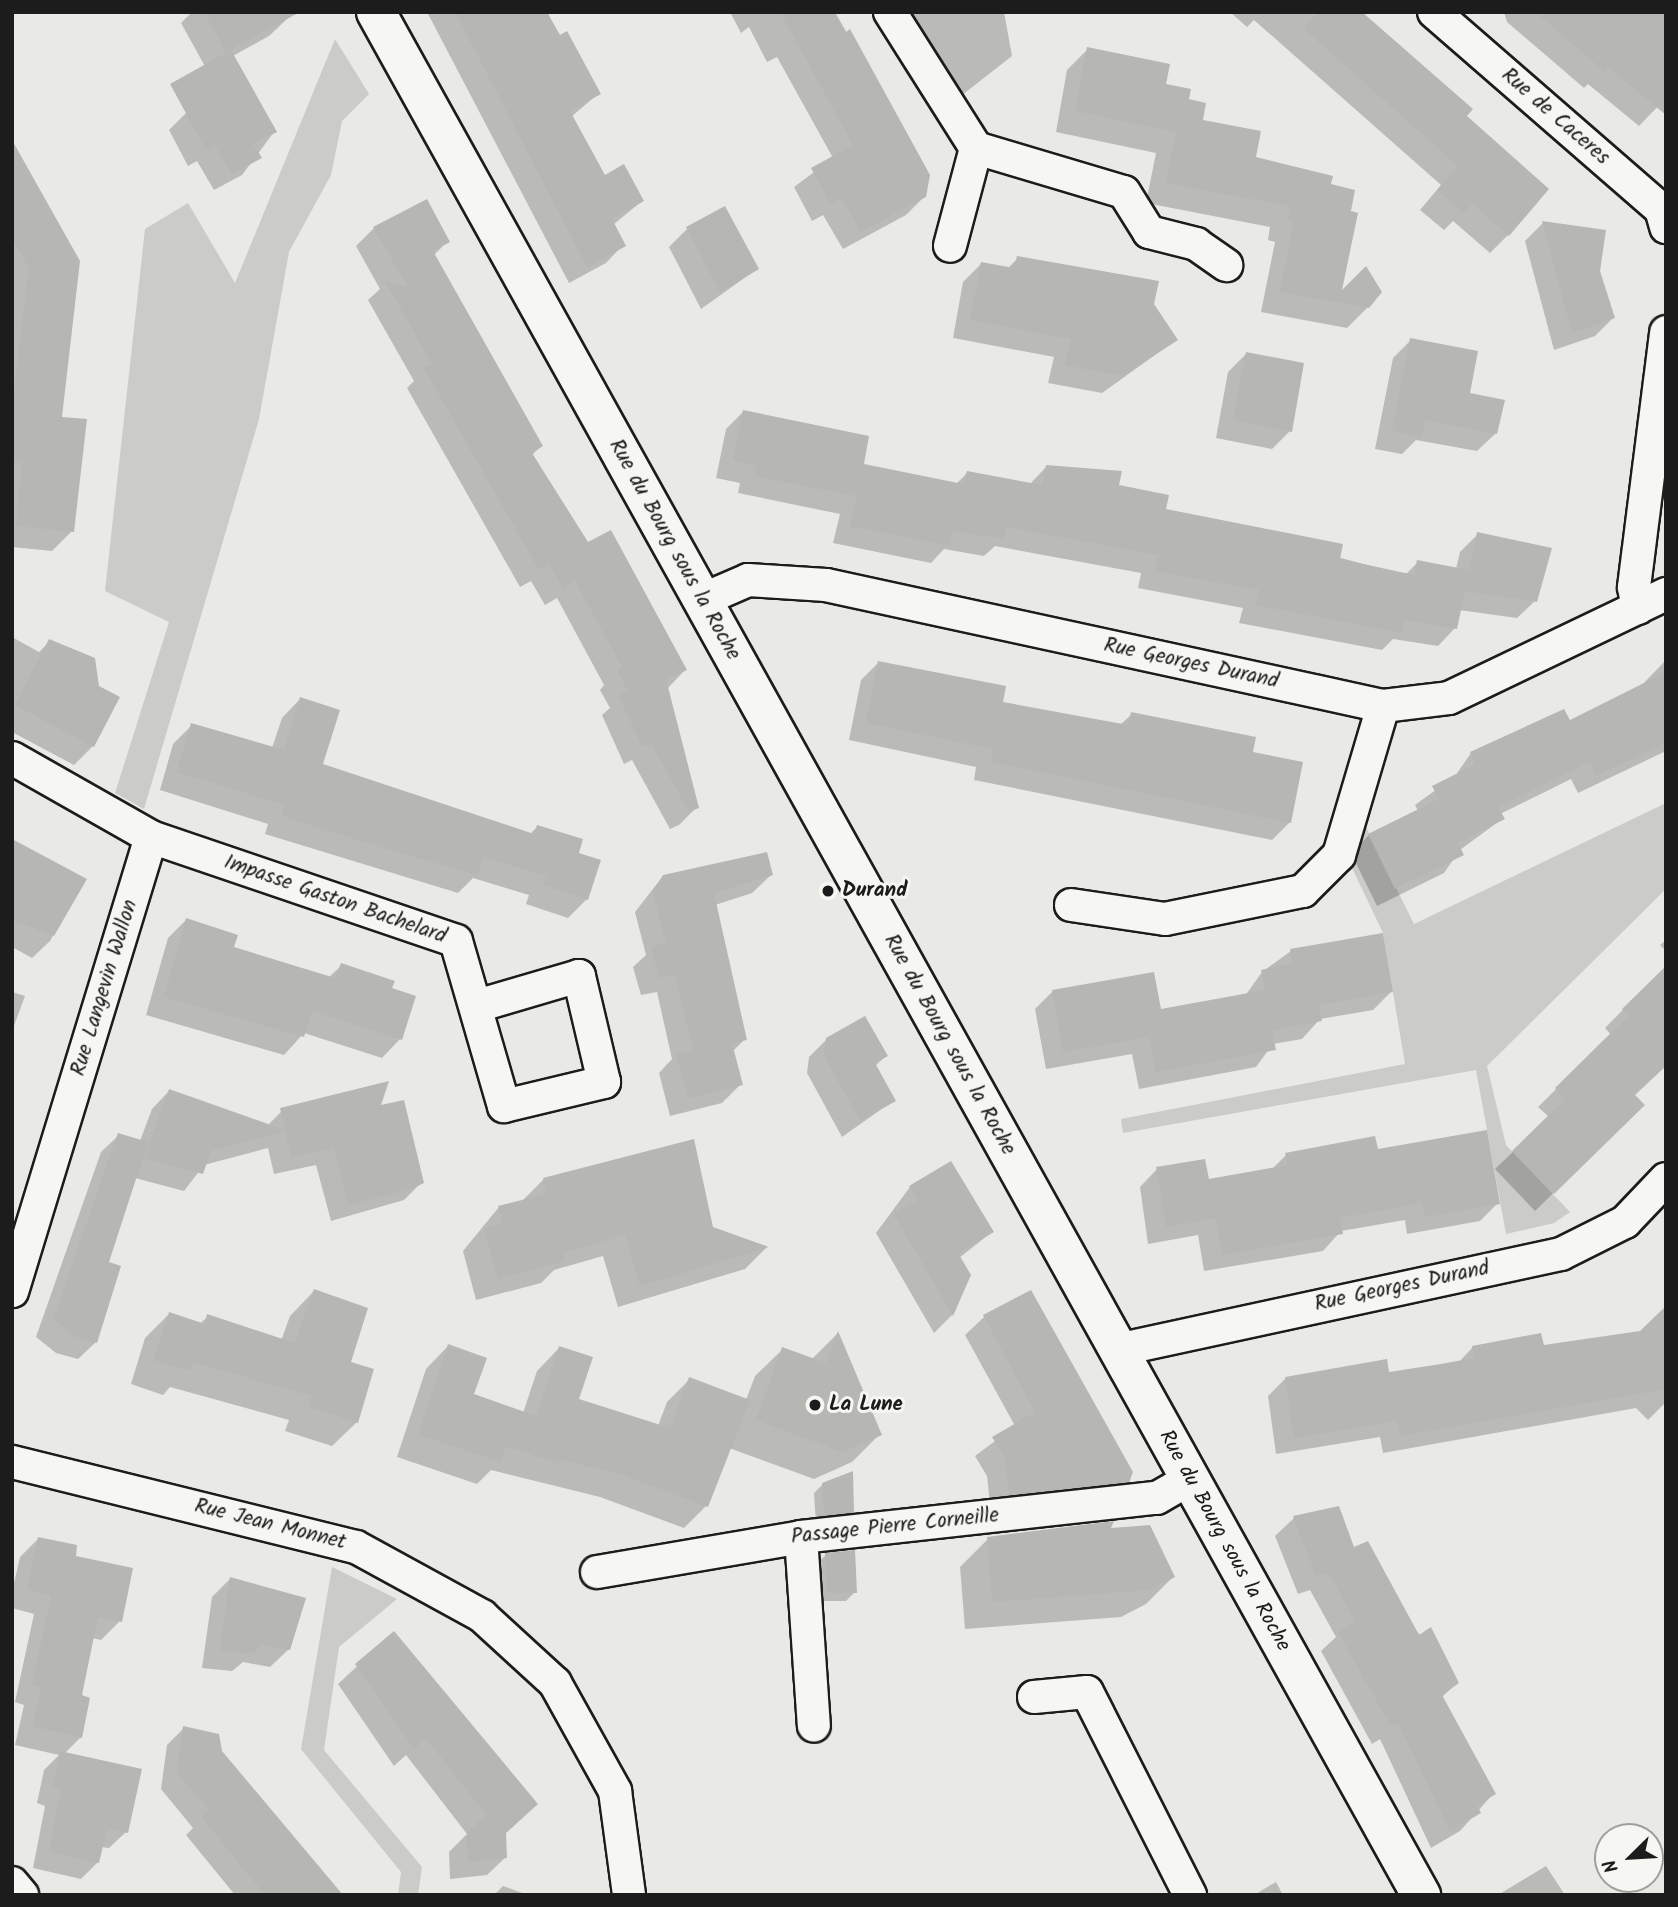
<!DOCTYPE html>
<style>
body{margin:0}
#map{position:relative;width:1678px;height:1907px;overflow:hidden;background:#e9e9e5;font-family:Kalam,sans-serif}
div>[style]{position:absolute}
.green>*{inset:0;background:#cbcbc7}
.shadow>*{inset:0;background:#0003}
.building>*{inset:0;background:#b6b6b3}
.roads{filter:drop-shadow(2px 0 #1c1c1c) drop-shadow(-2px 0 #1c1c1c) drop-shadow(0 2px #1c1c1c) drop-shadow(0 -2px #1c1c1c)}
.street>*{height:32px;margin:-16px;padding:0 16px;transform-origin:16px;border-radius:16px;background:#f6f6f2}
.secondary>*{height:38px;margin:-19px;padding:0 19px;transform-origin:19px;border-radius:19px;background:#f6f6f2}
.dots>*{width:19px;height:19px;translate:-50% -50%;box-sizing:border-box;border:4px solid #f6f6f2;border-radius:50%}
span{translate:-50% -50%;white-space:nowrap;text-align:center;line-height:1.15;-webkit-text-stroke:6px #f6f6f2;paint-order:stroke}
.street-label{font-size:21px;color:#1c1c1c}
.poi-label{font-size:21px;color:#1c1c1c;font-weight:700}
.left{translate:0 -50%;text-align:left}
.frame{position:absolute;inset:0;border:14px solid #1c1c1c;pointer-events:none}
.north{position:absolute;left:1594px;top:1823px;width:70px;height:70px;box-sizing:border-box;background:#f6f6f2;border:2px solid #9f9f9c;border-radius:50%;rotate:246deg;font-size:19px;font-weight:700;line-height:28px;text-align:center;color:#1c1c1c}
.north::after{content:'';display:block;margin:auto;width:24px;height:32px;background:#1c1c1c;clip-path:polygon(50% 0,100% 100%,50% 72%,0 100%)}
</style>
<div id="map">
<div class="green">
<div style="clip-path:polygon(335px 39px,369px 94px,342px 121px,331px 175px,289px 252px,259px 419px,144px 809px,115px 793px,169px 622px,105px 591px,145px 229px,188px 203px,235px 283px)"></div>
<div style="clip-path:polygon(1666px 803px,1666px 889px,1487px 1066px,1506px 1145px,1570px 1212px,1554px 1223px,1506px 1234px,1476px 1070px,1123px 1133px,1121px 1119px,1405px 1064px,1383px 933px,1352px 868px,1365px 825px,1414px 924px)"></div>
<div style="clip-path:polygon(332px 1567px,397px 1599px,339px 1647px,324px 1750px,422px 1867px,418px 1895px,398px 1895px,401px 1872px,301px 1749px)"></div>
</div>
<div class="shadow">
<div style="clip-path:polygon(192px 12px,285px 12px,288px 18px,269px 36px,207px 70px,181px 23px)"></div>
<div style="clip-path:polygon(427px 12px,526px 12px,598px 94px,571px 117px,604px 177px,642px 201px,613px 225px,623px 245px,606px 263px,569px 283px)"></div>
<div style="clip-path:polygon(730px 12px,835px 12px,928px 175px,925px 196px,906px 215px,843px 249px,823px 215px,812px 221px,794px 187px,833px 158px,777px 57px,767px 62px,749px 27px,741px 33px)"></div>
<div style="clip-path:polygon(903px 12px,1004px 12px,1012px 56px,957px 99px)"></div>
<div style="clip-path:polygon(1230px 12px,1355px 12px,1465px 116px,1508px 235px,1490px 253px,1453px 221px,1444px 230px,1420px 210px,1441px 185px,1254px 20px,1247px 27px)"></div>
<div style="clip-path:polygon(1504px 12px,1662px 12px,1666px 98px,1639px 126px,1588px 84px,1584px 88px,1507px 22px)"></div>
<div style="clip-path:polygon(1088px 49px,1187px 101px,1201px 122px,1254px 159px,1329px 185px,1340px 294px,1368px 307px,1347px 328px,1261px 312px,1275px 242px,1268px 240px,1270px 227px,1146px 203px,1156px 153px,1056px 132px,1067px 70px)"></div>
<div style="clip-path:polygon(186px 113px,274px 132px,242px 175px,214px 190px,197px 161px,188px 166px,169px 130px)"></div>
<div style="clip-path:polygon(12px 149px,60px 418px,72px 531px,52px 551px,12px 547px)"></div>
<div style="clip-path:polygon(426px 201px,448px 241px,434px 255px,541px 446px,531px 456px,588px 544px,685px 670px,667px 689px,697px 807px,679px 825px,670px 829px,632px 760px,624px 764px,602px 715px,610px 708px,600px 690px,604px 685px,557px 598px,545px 605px,531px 581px,520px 587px,407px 388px,414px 381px,368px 300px,380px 289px,356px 246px,374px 228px)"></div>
<div style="clip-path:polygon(1543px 223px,1599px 271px,1613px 318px,1595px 336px,1554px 350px,1525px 241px)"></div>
<div style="clip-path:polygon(687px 229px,757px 269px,701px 309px,669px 247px)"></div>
<div style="clip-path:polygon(1018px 258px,1153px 304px,1176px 340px,1102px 393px,1048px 383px,1054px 357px,953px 338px,963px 282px,981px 264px,1007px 269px)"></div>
<div style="clip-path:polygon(1411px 340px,1468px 394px,1496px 433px,1477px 451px,1416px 440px,1402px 454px,1375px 449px,1393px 358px)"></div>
<div style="clip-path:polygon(1246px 354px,1290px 431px,1272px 449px,1216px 438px,1228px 372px)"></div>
<div style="clip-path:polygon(743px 412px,862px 466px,955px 485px,967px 473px,1029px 485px,1047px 466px,1117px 486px,1164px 511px,1405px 575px,1418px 562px,1456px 569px,1460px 552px,1478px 534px,1535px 601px,1517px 618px,1459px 610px,1455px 628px,1438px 646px,1393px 639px,1382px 650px,1239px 623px,1243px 608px,1138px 588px,1141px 573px,995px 546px,984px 556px,944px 549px,931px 563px,833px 543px,840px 514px,738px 493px,740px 483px,716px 478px,726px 429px)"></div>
<div style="clip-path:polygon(12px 637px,39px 652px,50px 641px,93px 746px,74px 765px,12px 732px)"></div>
<div style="clip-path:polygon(1666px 660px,1666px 751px,1578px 793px,1571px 779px,1500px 814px,1502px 819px,1460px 850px,1444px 873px,1377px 906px,1351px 853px,1369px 835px,1418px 811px,1415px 805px,1455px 776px,1471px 753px,1569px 723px,1640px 687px)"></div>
<div style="clip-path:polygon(879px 662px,1001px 703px,1120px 725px,1132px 714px,1251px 753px,1290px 822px,1272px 840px,974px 780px,976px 767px,849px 740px,861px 680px)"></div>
<div style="clip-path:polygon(300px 699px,321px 765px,530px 834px,537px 827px,577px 854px,587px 899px,568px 918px,526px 904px,529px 895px,473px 878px,458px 893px,265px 834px,268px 824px,160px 790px,173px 744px,192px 725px,272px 748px,282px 718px)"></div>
<div style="clip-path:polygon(12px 841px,84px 880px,50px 941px,32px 958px,12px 947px)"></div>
<div style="clip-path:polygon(771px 875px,752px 893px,715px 905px,745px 1039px,733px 1051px,741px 1084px,722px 1103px,670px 1116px,659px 1073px,672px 1059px,657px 992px,641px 995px,633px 967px,646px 955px,635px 912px,663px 876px)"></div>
<div style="clip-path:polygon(186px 920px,232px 948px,328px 978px,342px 965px,390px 989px,400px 1039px,382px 1058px,304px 1033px,284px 1055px,146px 1015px,168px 938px)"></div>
<div style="clip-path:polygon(1666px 940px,1666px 951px,1660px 945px)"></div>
<div style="clip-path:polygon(1291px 951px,1391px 992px,1373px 1010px,1320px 1019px,1302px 1039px,1273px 1044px,1256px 1067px,1139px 1089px,1132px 1054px,1046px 1069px,1035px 1009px,1053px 991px,1160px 1011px,1245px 996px,1262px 972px)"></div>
<div style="clip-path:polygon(1666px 966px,1666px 1049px,1633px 1095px,1643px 1105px,1535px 1211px,1495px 1169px,1549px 1117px,1538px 1107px,1611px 1035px,1605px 1028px)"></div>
<div style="clip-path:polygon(12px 992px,25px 996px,12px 1031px)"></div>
<div style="clip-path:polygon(827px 1039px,886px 1056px,875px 1066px,893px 1101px,842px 1137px,807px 1073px,809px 1057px)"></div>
<div style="clip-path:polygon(169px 1091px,267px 1126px,284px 1109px,378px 1108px,422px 1182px,404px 1200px,331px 1221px,316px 1165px,274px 1174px,268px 1148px,204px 1165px,184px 1191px,135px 1178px,106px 1263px,96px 1342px,78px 1359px,56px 1353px,36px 1337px,101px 1152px,119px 1135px,140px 1141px,152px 1109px)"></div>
<div style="clip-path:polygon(1286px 1155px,1498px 1203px,1480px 1221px,1407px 1234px,1405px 1220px,1341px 1231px,1323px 1251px,1204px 1271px,1198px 1235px,1148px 1244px,1140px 1187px,1157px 1169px,1208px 1181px,1271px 1170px)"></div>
<div style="clip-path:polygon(544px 1179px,712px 1228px,766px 1248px,745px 1269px,618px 1307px,603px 1256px,554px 1270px,541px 1283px,476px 1300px,463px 1251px,499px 1207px,521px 1202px)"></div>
<div style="clip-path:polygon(910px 1187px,992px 1232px,959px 1258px,969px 1275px,952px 1315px,934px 1333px,876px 1233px)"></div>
<div style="clip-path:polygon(314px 1291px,349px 1363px,357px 1422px,332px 1446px,285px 1431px,289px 1420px,170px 1387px,163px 1395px,131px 1384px,145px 1338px,169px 1314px,200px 1324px,208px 1316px,281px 1341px,290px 1316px)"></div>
<div style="clip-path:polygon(1031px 1292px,1128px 1482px,1109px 1500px,991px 1513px,987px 1476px,975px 1456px,1015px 1426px,965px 1335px,984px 1317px)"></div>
<div style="clip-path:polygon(1666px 1308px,1666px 1402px,1648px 1420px,1636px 1408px,1383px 1453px,1380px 1437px,1276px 1454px,1268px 1396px,1286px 1378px,1388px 1374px,1458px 1363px,1473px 1347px,1542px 1347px,1640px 1332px)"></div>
<div style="clip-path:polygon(837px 1334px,880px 1434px,852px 1462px,814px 1479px,729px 1448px,706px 1506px,684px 1528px,600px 1497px,491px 1470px,477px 1484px,397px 1457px,426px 1369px,448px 1346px,472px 1395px,523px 1413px,537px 1371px,559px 1348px,577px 1400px,658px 1426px,667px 1402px,690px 1379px,746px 1400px,755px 1376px,783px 1349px,812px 1359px)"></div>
<div style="clip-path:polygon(823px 1484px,852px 1512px,843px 1521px,816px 1524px,814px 1493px)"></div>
<div style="clip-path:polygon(1338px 1508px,1353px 1549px,1457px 1683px,1441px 1698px,1494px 1793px,1460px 1831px,1431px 1848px,1380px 1739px,1372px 1744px,1321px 1651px,1336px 1637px,1310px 1590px,1298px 1594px,1275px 1536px,1294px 1518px)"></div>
<div style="clip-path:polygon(1108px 1530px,1173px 1577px,1146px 1604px,1121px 1617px,965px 1629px,960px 1567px,988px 1539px)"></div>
<div style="clip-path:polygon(38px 1539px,74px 1557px,120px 1621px,101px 1640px,92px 1638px,80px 1696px,81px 1737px,64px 1754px,126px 1832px,109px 1848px,101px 1847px,98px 1862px,81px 1879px,33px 1868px,45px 1806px,37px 1803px,44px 1770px,59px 1755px,15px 1745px,24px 1705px,15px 1702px,34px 1614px,12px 1608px,12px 1592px,20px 1557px)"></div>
<div style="clip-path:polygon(826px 1555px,855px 1592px,846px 1601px,819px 1601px,817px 1563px)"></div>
<div style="clip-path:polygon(230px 1579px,289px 1649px,270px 1667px,243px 1662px,232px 1671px,202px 1668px,212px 1597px)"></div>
<div style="clip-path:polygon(393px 1633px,504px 1834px,506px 1857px,487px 1875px,450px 1879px,449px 1852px,467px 1834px,406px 1755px,394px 1766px,338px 1684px)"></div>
<div style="clip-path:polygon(184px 1728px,220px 1752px,335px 1895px,235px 1895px,186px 1835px,193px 1828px,161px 1789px,167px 1745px)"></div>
<div style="clip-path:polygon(1546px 1866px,1565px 1895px,1498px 1895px)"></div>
<div style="clip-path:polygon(1276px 1882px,1283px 1895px,1254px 1895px)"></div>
<div style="clip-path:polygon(503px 1886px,528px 1895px,494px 1895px)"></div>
</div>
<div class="building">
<div style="clip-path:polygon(204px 12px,300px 12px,226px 52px)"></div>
<div style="clip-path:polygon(455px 12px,547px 12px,560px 35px,567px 31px,601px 94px,570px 111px,605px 175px,624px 164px,644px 201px,612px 219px,626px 246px,587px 267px)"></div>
<div style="clip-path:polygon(780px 12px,834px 12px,845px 33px,850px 29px,930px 175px,926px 197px,861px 232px,842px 198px,831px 204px,811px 168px,853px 145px)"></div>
<div style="clip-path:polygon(1318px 12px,1362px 12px,1473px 109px,1467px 116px,1549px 189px,1509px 236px,1472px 204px,1464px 213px,1437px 190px,1458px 166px,1304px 29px)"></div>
<div style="clip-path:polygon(1535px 12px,1666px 12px,1666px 115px,1608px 67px,1604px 71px)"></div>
<div style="clip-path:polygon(1087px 47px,1170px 64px,1166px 84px,1191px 89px,1189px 99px,1206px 103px,1203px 120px,1261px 131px,1256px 157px,1333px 176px,1331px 184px,1355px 190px,1351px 211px,1358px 213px,1342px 290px,1366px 266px,1382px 292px,1369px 308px,1280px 292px,1294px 221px,1288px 220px,1290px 206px,1166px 183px,1176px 132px,1075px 111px)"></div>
<div style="clip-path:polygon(231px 50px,277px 132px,253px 144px,262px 158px,232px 174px,215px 145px,206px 150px,170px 84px)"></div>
<div style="clip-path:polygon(12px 140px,80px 261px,62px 417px,87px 419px,74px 532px,16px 526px,22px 463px,12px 462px,14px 392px,29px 268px,12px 239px)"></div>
<div style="clip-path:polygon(427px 199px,450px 242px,433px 251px,543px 446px,532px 453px,588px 542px,611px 530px,687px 670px,666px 679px,699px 808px,689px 812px,651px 743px,642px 747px,619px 696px,628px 691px,617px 670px,622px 667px,575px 581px,563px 588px,549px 564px,539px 570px,424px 368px,432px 364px,385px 281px,408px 287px,373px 227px)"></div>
<div style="clip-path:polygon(725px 206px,759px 269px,720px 292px,686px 227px)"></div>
<div style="clip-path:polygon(1542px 221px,1606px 230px,1600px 271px,1615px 318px,1572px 333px)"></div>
<div style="clip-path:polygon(1017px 256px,1159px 281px,1154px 304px,1178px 340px,1122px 376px,1065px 365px,1071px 339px,970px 320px,981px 262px,1014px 268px)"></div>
<div style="clip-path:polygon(1410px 338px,1478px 351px,1470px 393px,1505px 400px,1497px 434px,1425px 420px,1422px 437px,1392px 431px)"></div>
<div style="clip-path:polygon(1246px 352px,1304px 363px,1292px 432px,1233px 420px)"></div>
<div style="clip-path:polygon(743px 410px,869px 436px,864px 464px,963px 484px,967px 471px,1042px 485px,1046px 465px,1122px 471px,1119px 485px,1169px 495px,1166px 509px,1343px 544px,1340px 559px,1414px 575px,1417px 560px,1469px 570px,1477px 532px,1552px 548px,1537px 602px,1465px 591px,1457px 629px,1404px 620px,1401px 633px,1256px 605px,1259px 590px,1154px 571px,1158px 555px,1006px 527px,1004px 539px,953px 531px,950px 546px,850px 526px,857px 496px,754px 476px,757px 466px,733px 460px)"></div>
<div style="clip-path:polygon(49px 639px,95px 658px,99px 686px,120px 697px,94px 747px,15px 705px)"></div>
<div style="clip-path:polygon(878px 661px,1006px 686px,1003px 702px,1128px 725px,1131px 712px,1256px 737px,1253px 752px,1303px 762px,1291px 823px,991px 762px,993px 749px,866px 723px)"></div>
<div style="clip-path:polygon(1666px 672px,1666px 743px,1596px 776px,1590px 762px,1498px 807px,1505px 819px,1458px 843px,1464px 855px,1395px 889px,1368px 834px,1439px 799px,1432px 786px,1476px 764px,1470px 752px,1564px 709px,1570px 720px)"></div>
<div style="clip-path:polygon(300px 697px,340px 710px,323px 764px,534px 834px,537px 825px,583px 839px,579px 853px,601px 860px,588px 900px,543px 885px,546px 876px,484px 857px,478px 875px,396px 852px,282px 816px,285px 805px,177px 772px,191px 723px,284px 750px)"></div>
<div style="clip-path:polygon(12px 839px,87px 879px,54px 936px,12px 920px)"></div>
<div style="clip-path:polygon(767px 852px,773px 875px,714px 893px,747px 1040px,732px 1043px,743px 1085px,688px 1098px,676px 1053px,693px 1050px,675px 974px,659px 978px,651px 947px,666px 943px,653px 892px,663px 875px)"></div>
<div style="clip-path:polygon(186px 918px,238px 935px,234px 947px,335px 978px,341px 963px,395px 981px,392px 988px,416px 996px,402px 1040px,312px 1011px,304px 1037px,164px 997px)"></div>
<div style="clip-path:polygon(1383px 933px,1393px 992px,1319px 1005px,1322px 1021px,1272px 1030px,1276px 1050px,1156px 1072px,1149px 1037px,1063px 1052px,1052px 990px,1154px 972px,1161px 1009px,1265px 990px,1261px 970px,1292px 964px,1290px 949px)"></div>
<div style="clip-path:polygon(1666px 966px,1666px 1066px,1635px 1095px,1645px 1105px,1554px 1194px,1512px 1151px,1565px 1099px,1555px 1088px,1628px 1016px,1622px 1009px)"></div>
<div style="clip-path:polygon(865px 1016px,888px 1056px,875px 1063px,896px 1101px,860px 1121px,824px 1055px,826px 1038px)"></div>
<div style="clip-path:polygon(389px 1081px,381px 1105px,404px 1100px,424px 1183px,411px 1189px,348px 1205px,334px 1148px,291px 1157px,285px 1131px,211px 1151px,203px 1174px,144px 1158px,169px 1089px,285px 1130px,280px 1108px)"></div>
<div style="clip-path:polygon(1487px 1130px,1500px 1204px,1425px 1217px,1422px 1203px,1340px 1218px,1343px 1234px,1222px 1255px,1216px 1218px,1166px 1227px,1156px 1167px,1205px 1159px,1209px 1179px,1288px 1165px,1285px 1153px,1375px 1136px,1378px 1149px)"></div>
<div style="clip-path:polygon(118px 1133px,148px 1142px,109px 1262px,121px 1266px,97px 1343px,74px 1336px,53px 1319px)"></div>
<div style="clip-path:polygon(694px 1139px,713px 1227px,769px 1247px,640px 1286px,625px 1235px,562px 1253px,565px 1261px,498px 1279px,484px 1228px,503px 1224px,498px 1206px,546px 1194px,543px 1178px)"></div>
<div style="clip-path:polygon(951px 1161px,994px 1232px,958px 1253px,971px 1275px,953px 1316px,893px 1213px,918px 1200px,909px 1186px)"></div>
<div style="clip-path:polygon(314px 1289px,368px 1308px,351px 1362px,374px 1369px,358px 1423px,309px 1407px,312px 1396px,193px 1362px,189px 1371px,154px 1360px,169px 1312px,205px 1324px,207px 1314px,295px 1343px)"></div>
<div style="clip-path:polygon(1031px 1290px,1133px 1472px,1129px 1483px,1009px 1496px,1005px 1457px,992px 1437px,1035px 1412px,983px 1315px)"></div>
<div style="clip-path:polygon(1666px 1306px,1666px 1389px,1400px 1436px,1397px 1421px,1294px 1438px,1285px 1377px,1387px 1359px,1389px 1372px,1441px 1364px,1474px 1358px,1472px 1346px,1541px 1333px,1544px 1345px,1640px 1331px)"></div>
<div style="clip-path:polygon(838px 1331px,882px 1435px,842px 1452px,756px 1420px,782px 1347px,826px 1363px)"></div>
<div style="clip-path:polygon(448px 1344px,487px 1358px,474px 1394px,536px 1416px,559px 1346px,593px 1357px,579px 1399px,670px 1428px,689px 1377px,750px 1400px,708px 1507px,623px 1475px,561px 1460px,559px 1464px,506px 1446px,501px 1462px,418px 1434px)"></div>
<div style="clip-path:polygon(853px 1471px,854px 1513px,824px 1516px,822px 1483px)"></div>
<div style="clip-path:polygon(1339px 1506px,1354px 1547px,1368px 1541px,1419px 1635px,1431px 1627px,1459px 1683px,1442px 1695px,1496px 1794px,1477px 1805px,1481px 1813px,1450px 1831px,1398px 1723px,1391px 1727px,1338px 1632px,1355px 1622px,1329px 1573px,1316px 1576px,1293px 1516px)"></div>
<div style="clip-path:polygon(1114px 1521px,1111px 1528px,1150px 1525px,1175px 1577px,1150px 1590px,992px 1602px,987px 1537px)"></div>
<div style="clip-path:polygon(38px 1537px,77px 1545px,76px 1556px,133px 1568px,122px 1622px,98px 1617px,82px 1695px,90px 1698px,82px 1738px,33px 1726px,41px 1687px,32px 1684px,51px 1596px,27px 1589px)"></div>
<div style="clip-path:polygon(855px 1550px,857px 1593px,827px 1593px,825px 1553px)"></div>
<div style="clip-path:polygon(230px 1577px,306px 1598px,290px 1650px,263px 1645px,252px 1654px,220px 1650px)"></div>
<div style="clip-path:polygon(394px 1631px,538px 1804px,506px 1833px,507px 1858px,468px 1862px,467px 1832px,486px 1815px,426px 1738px,414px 1749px,355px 1664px)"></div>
<div style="clip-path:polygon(183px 1726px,219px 1734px,222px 1751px,343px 1895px,265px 1895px,201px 1817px,209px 1810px,177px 1772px)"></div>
<div style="clip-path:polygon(60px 1751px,142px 1769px,128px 1833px,107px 1829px,99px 1863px,49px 1852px,61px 1789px,53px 1786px)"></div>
</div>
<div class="roads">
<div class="street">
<div style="left:890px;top:12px;width:161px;rotate:57.7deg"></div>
<div style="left:976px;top:148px;width:101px;rotate:104.9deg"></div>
<div style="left:1434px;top:12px;width:301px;rotate:41deg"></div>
<div style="left:1661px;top:209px;width:19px;rotate:74deg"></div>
<div style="left:976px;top:148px;width:154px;rotate:16.6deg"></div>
<div style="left:1124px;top:192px;width:47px;rotate:58deg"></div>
<div style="left:1149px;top:232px;width:49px;rotate:14.3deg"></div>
<div style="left:1196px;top:244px;width:37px;rotate:35deg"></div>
<div style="left:702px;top:600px;width:50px;rotate:-23.5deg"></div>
<div style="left:748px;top:580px;width:78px;rotate:3.7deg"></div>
<div style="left:826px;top:585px;width:570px;rotate:12.26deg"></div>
<div style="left:1383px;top:706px;width:66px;rotate:-6.9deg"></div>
<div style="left:1449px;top:698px;width:241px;rotate:-25.6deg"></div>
<div style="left:1638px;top:608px;width:21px;rotate:-101deg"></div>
<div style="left:1634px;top:587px;width:257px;rotate:-82.8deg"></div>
<div style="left:12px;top:758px;width:160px;rotate:29.6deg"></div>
<div style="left:151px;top:837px;width:475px;rotate:107deg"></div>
<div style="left:151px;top:837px;width:322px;rotate:18.8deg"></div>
<div style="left:456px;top:941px;width:172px;rotate:73.8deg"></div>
<div style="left:504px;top:1106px;width:103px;rotate:-13.5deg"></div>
<div style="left:604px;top:1082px;width:109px;rotate:-103.3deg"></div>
<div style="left:579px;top:976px;width:106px;rotate:163.6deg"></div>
<div style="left:1071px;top:905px;width:95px;rotate:8.5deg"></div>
<div style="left:1165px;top:919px;width:141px;rotate:-11.5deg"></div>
<div style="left:1303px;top:891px;width:51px;rotate:-45deg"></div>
<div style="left:1339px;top:855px;width:155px;rotate:-73.5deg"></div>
<div style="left:1117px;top:1350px;width:454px;rotate:-12.2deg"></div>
<div style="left:1561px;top:1254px;width:72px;rotate:-26.6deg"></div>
<div style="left:1625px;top:1222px;width:59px;rotate:-46.4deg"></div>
<div style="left:12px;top:1462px;width:354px;rotate:13.9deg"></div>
<div style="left:356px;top:1547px;width:144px;rotate:28.7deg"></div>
<div style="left:482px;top:1616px;width:99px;rotate:42.5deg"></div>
<div style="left:555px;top:1683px;width:124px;rotate:60.9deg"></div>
<div style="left:615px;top:1791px;width:105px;rotate:82.3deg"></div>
<div style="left:801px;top:1537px;width:189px;rotate:86.1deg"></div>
<div style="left:597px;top:1572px;width:207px;rotate:-9.7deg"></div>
<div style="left:801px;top:1537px;width:358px;rotate:-6.3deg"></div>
<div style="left:1157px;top:1498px;width:38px;rotate:-30deg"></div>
<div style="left:1034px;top:1697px;width:53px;rotate:-5.4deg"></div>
<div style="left:1087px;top:1692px;width:228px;rotate:63.1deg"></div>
<div style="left:12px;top:1883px;width:16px;rotate:50deg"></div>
</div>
<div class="secondary">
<div style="left:376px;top:12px;width:2154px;rotate:60.97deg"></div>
</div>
</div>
<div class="dots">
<div style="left:828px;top:891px;background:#1c1c1c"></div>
<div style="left:815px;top:1405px;background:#1c1c1c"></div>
</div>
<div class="street-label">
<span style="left:1555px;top:117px;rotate:41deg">Rue de Caceres</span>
<span style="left:674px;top:550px;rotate:61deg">Rue du Bourg sous la Roche</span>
<span style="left:1191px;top:664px;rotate:12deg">Rue Georges Durand</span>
<span style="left:335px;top:900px;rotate:19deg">Impasse Gaston Bachelard</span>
<span style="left:105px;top:988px;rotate:-73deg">Rue Langevin Wallon</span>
<span style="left:949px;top:1045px;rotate:61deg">Rue du Bourg sous la Roche</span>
<span style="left:1402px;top:1287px;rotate:-12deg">Rue Georges Durand</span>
<span style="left:270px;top:1525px;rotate:14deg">Rue Jean Monnet</span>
<span style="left:895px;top:1527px;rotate:-6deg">Passage Pierre Corneille</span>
<span style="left:1224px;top:1541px;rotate:61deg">Rue du Bourg sous la Roche</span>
</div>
<div class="poi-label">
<span class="left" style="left:842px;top:891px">Durand</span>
<span class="left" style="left:829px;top:1405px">La Lune</span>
</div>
<div class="frame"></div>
<div class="north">N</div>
</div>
